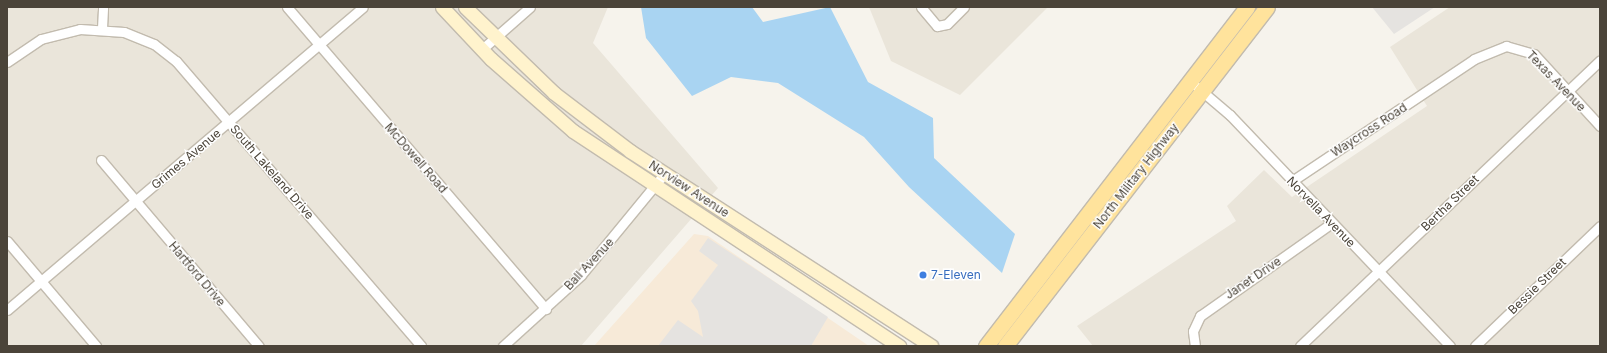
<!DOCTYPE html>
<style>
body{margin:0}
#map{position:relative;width:1607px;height:353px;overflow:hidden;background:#f6f3ec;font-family:Inter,sans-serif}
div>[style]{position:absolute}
.residential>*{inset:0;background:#eae5da}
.commercial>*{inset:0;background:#f7ead8}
.parking>*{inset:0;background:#e5e3e0}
.water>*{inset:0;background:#a9d4f2}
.roads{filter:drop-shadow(1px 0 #c2bbae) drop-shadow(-1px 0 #c2bbae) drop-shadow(0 1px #c2bbae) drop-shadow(0 -1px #c2bbae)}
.minor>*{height:9px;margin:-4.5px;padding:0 4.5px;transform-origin:4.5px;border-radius:4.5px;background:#fff}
.secondary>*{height:13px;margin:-6.5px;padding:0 6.5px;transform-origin:6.5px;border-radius:6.5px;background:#fff3cd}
.primary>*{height:15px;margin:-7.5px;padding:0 7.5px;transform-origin:7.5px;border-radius:7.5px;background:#ffe39c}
.dots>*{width:11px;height:11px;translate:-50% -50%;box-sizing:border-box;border:2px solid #fff;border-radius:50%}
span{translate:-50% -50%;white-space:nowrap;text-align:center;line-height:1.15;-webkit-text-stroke:3px #fff;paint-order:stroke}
.street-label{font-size:12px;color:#4b4439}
.shop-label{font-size:12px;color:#366cbe}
.left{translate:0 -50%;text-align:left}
.frame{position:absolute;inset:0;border:8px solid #4b4439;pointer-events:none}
</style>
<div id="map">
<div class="residential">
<div style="clip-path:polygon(7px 7px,608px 7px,593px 43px,718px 188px,581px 346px,7px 346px)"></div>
<div style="clip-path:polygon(869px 7px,1048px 7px,960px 95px,891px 61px)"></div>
<div style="clip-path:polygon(1450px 7px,1600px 7px,1600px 346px,1093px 346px,1077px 326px,1236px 221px,1227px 206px,1264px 170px,1292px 197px,1427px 106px,1390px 47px)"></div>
</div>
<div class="commercial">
<div style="clip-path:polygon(694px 234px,708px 236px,869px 346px,594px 346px)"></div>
</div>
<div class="parking">
<div style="clip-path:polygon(1372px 7px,1435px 7px,1394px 34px)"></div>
<div style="clip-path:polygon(708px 238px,828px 317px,811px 346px,658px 346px,678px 320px,703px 337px,698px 311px,691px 301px,718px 265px,699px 251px)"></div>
</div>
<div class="water">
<div style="clip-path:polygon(641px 7px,752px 7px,763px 22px,830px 7px,868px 82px,933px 118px,934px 158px,1015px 234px,1002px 273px,909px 187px,864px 137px,778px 83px,731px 77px,692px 96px,646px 38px)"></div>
</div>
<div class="roads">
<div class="minor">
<div style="left:287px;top:7px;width:398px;rotate:49.4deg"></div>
<div style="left:921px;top:7px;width:25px;rotate:50deg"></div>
<div style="left:937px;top:26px;width:10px;rotate:-11deg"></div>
<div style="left:947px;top:24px;width:24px;rotate:-45deg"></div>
<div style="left:102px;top:28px;width:21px;rotate:-87deg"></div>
<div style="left:481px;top:50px;width:65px;rotate:-41.3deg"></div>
<div style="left:7px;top:62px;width:41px;rotate:-34.1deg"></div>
<div style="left:41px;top:39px;width:40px;rotate:-14.4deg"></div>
<div style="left:80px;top:29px;width:44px;rotate:3.9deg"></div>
<div style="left:124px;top:32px;width:32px;rotate:22deg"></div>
<div style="left:154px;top:44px;width:28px;rotate:38deg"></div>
<div style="left:176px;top:61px;width:376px;rotate:49.3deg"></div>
<div style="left:1190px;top:81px;width:52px;rotate:40.4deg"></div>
<div style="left:1230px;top:115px;width:319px;rotate:46.4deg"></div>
<div style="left:101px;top:160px;width:244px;rotate:49.7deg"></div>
<div style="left:1292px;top:181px;width:219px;rotate:-33.8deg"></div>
<div style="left:1474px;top:59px;width:35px;rotate:-22deg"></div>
<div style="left:1506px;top:46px;width:29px;rotate:16deg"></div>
<div style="left:1534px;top:54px;width:98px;rotate:47.5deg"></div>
<div style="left:7px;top:241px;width:138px;rotate:49.7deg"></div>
<div style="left:7px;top:310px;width:467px;rotate:-40.4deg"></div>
<div style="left:503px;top:346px;width:105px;rotate:-42.3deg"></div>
<div style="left:581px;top:275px;width:131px;rotate:-50.6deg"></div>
<div style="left:1195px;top:346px;width:15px;rotate:-98deg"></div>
<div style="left:1193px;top:331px;width:17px;rotate:-65deg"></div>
<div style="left:1200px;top:316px;width:161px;rotate:-35.2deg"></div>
<div style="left:1300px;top:346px;width:414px;rotate:-43.6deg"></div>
<div style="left:1475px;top:346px;width:173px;rotate:-43.8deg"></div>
</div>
<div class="secondary">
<div style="left:442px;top:7px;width:71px;rotate:46.7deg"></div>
<div style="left:491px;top:59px;width:109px;rotate:41.3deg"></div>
<div style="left:573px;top:131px;width:391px;rotate:33.4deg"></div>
<div style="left:465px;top:7px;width:124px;rotate:44deg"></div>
<div style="left:554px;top:93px;width:96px;rotate:37.3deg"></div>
<div style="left:630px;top:151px;width:359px;rotate:32.9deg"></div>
</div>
<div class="primary">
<div style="left:986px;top:346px;width:428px;rotate:-52.4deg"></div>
<div style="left:1005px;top:346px;width:428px;rotate:-52.3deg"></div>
</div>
</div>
<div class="dots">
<div style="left:923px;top:275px;background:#3f7fe0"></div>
</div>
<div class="street-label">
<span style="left:1556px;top:81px;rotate:46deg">Texas Avenue</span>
<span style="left:1369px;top:130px;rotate:-33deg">Waycross Road</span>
<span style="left:416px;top:158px;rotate:49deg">McDowell Road</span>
<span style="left:186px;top:159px;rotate:-40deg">Grimes Avenue</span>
<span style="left:272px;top:172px;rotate:49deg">South Lakeland Drive</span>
<span style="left:1136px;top:176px;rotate:-52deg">North Military Highway</span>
<span style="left:689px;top:189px;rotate:33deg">Norview Avenue</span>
<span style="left:1450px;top:203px;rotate:-44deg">Bertha Street</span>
<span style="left:1321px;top:212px;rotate:46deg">Norvella Avenue</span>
<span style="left:589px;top:264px;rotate:-47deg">Ball Avenue</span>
<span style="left:197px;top:274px;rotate:50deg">Hartford Drive</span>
<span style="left:1253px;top:278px;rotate:-34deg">Janet Drive</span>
<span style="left:1537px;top:286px;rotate:-44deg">Bessie Street</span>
</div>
<div class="shop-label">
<span class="left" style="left:931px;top:275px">7-Eleven</span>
</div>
<div class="frame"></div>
</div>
